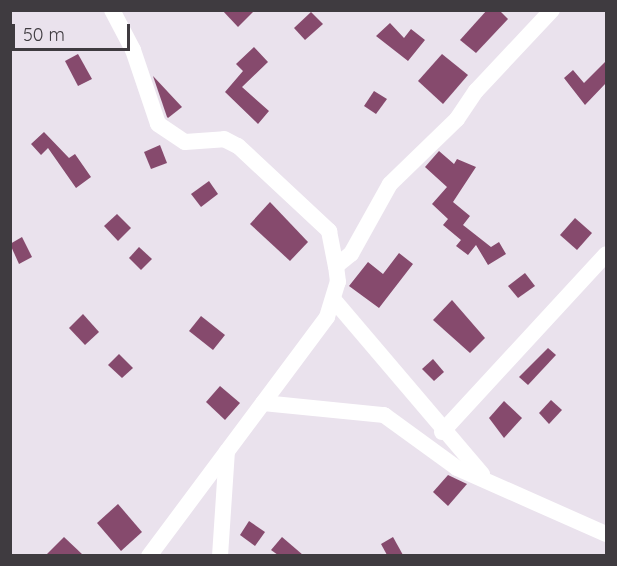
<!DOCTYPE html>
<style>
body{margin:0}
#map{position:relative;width:617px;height:566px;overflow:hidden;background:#eae2ed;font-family:Quicksand,sans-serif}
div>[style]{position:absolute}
.building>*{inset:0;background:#864a6d}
.street>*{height:16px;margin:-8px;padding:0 8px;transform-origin:8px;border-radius:8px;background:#fff}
span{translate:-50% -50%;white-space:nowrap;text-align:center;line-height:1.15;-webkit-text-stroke:6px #eae2ed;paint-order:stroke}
.frame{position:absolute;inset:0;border:12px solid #3f3b40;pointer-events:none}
.scale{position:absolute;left:12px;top:24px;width:118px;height:27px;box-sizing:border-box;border:3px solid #3f3b40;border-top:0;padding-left:8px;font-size:18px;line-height:21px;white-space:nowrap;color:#3f3b40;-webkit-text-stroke:4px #eae2ed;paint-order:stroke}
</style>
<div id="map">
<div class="building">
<div style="clip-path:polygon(222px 10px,255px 10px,238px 27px)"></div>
<div style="clip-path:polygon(487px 10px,499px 10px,508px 19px,476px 53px,460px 40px)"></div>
<div style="clip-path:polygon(311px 12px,323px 24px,305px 40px,294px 28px)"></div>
<div style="clip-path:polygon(390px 23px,404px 38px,411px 29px,425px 40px,408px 61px,376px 36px)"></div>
<div style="clip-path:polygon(254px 47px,268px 62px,242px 87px,269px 111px,258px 124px,225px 92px,243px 71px,236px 64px)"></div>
<div style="clip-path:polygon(78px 54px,92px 79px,78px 86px,65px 61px)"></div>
<div style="clip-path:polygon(442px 54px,468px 75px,443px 104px,418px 81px)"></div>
<div style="clip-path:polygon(606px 61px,606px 83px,585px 105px,564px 78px,573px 70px,584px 83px)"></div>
<div style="clip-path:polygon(153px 76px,182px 107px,168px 118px,167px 117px)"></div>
<div style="clip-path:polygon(374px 91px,387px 99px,376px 114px,364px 106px)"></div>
<div style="clip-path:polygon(44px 132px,69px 158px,75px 154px,91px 177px,76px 188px,48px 148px,41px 155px,31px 144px)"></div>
<div style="clip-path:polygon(160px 145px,167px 163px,151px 169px,144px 152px)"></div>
<div style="clip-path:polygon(439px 151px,454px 164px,457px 159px,476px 167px,453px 202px,470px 216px,463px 225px,491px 247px,499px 242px,506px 254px,488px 265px,476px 245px,468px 255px,456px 246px,461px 240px,443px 225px,448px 219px,432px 204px,447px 187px,425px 167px)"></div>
<div style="clip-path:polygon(209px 181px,218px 194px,201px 207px,191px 194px)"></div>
<div style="clip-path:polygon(270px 202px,308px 242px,290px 261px,250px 224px)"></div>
<div style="clip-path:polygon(117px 214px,131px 228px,118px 241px,104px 226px)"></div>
<div style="clip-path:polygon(575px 218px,592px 233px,577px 250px,560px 235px)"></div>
<div style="clip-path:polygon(22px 237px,32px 257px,19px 264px,10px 244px)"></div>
<div style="clip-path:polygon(139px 247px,152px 259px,141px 270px,129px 258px)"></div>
<div style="clip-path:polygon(399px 253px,413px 264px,379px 308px,349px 286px,368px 262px,383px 274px)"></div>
<div style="clip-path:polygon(525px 273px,535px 286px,518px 298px,508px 286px)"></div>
<div style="clip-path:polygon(452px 300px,485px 338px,470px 353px,433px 320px)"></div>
<div style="clip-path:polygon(83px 314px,99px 332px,85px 345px,69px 328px)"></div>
<div style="clip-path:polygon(201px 316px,225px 335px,213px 350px,189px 331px)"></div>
<div style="clip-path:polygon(548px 348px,556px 355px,528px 385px,519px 377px)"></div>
<div style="clip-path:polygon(119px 354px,133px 368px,122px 378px,108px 365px)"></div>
<div style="clip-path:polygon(433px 359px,444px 372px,434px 381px,422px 369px)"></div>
<div style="clip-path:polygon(220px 386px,240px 403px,225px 420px,206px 402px)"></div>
<div style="clip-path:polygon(551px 400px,562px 410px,549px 424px,539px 413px)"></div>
<div style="clip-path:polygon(504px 401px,522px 418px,504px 438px,489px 418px)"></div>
<div style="clip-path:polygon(448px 475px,467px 484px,448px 506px,433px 492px)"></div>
<div style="clip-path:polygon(118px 504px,142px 532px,121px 551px,97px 523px)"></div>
<div style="clip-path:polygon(249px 521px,265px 532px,255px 546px,240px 535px)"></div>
<div style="clip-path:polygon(64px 537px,83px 555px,46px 555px)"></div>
<div style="clip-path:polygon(282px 537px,303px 555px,278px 555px,271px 550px)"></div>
<div style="clip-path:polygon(393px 537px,403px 555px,387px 555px,381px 544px)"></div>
</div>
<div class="street">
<div style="left:112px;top:10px;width:45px;rotate:62.3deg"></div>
<div style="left:133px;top:50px;width:78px;rotate:71.3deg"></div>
<div style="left:158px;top:124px;width:32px;rotate:34deg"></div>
<div style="left:185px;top:142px;width:39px;rotate:-4deg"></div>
<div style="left:224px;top:139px;width:16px;rotate:27deg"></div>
<div style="left:238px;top:146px;width:125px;rotate:43deg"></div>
<div style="left:329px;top:231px;width:36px;rotate:79deg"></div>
<div style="left:333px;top:299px;width:230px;rotate:49.6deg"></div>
<div style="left:263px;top:403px;width:122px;rotate:5.7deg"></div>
<div style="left:384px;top:415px;width:90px;rotate:36deg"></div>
<div style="left:457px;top:468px;width:163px;rotate:23.9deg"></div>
<div style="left:442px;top:432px;width:242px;rotate:-47.3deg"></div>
<div style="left:149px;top:556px;width:298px;rotate:-53.3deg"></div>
<div style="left:327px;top:317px;width:37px;rotate:-73deg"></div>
<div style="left:338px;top:282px;width:16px;rotate:-97deg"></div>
<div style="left:336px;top:266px;width:19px;rotate:-39deg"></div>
<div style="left:351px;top:254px;width:80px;rotate:-60.9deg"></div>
<div style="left:390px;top:184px;width:93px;rotate:-44.1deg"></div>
<div style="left:457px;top:119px;width:34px;rotate:-56deg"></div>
<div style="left:476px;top:91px;width:111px;rotate:-46.8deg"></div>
<div style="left:220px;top:556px;width:105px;rotate:-86.2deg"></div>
</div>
<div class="frame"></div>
<div class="scale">50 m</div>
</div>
